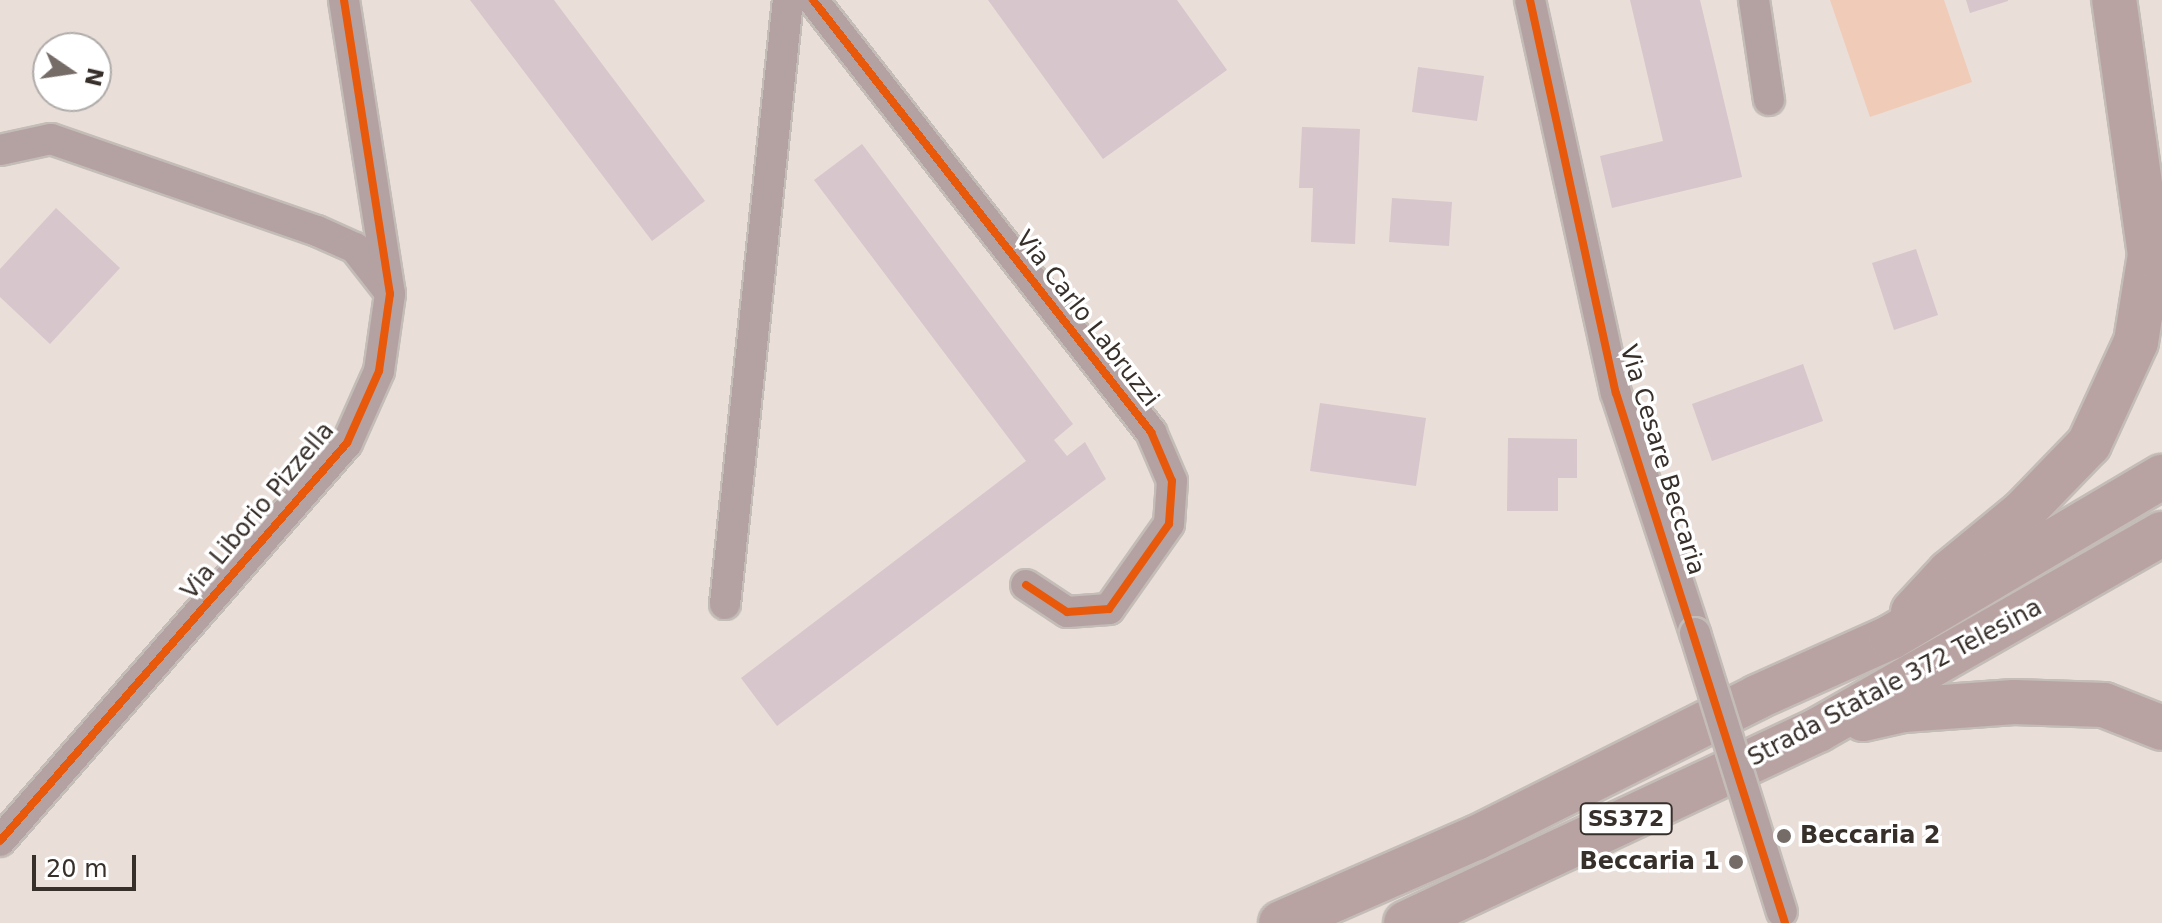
<!DOCTYPE html>
<style>
body{margin:0}
#map{position:relative;width:2162px;height:923px;overflow:hidden;background:#e9ded8;font-family:"DejaVu Sans",sans-serif}
div>[style]{position:absolute}
.green>*{inset:0;background:#f0cbb7}
.building>*{inset:0;background:#d7c6cb}
.roads{filter:drop-shadow(2px 0 #c4bcb7) drop-shadow(-2px 0 #c4bcb7) drop-shadow(0 2px #c4bcb7) drop-shadow(0 -2px #c4bcb7)}
.minor>*{height:30px;margin:-15px;padding:0 15px;transform-origin:15px;border-radius:15px;background:#b4a2a2}
.trunk>*{height:44px;margin:-22px;padding:0 22px;transform-origin:22px;border-radius:22px;background:#b8a3a2}
.bridges{filter:drop-shadow(2px 0 #c4bcb7) drop-shadow(-2px 0 #c4bcb7) drop-shadow(0 2px #c4bcb7) drop-shadow(0 -2px #c4bcb7)}
.minor-bridge>*{height:30px;margin:-15px;padding:0 15px;transform-origin:15px;border-radius:15px;background:#b4a2a2}
.cycleway>*{height:8px;margin:-4px;padding:0 4px;transform-origin:4px;border-radius:4px;background:#e8590c}
.dots>*{width:22px;height:22px;translate:-50% -50%;box-sizing:border-box;border:4px solid #fff;border-radius:50%}
span{translate:-50% -50%;white-space:nowrap;text-align:center;line-height:1.15;-webkit-text-stroke:7px #fff;paint-order:stroke}
.shield-label span{padding:2px 6px;background:#fff;border:2px solid;border-radius:6px;-webkit-text-stroke-width:0}
.shield-label{font-size:22px;color:#372f2a;font-weight:700}
.street-label{font-size:24px;color:#372f2a}
.poi-label{font-size:24px;color:#372f2a;font-weight:700}
.left{translate:0 -50%;text-align:left}
.right{translate:-100% -50%;text-align:right}
.north{position:absolute;left:32px;top:32px;width:80px;height:80px;box-sizing:border-box;background:#fff;border:2px solid #afacaa;border-radius:50%;rotate:103deg;font-size:22px;font-weight:700;line-height:32px;text-align:center;color:#372f2a}
.north::after{content:'';display:block;margin:auto;width:28px;height:36px;background:#756c67;clip-path:polygon(50% 0,100% 100%,50% 72%,0 100%)}
.scale{position:absolute;left:32px;top:855px;width:104px;height:36px;box-sizing:border-box;border:4px solid #372f2a;border-top:0;padding-left:10px;font-size:24px;line-height:28px;white-space:nowrap;color:#372f2a;-webkit-text-stroke:6px #fff;paint-order:stroke}
</style>
<div id="map">
<div class="green">
<div style="clip-path:polygon(1830px 0,1944px 0,1972px 82px,1870px 117px)"></div>
</div>
<div class="building">
<div style="clip-path:polygon(470px 0,554px 0,705px 201px,652px 241px)"></div>
<div style="clip-path:polygon(988px 0,1177px 0,1227px 70px,1103px 159px)"></div>
<div style="clip-path:polygon(1630px 0,1700px 0,1742px 177px,1612px 208px,1600px 156px,1663px 141px)"></div>
<div style="clip-path:polygon(1966px 0,2008px 0,2008px 1px,1970px 13px)"></div>
<div style="clip-path:polygon(1418px 67px,1484px 76px,1477px 121px,1412px 112px)"></div>
<div style="clip-path:polygon(1302px 127px,1360px 129px,1355px 244px,1311px 242px,1313px 188px,1299px 188px)"></div>
<div style="clip-path:polygon(862px 144px,1073px 424px,1054px 440px,1067px 456px,1085px 442px,1106px 479px,777px 726px,741px 678px,1026px 461px,814px 180px)"></div>
<div style="clip-path:polygon(1392px 198px,1452px 202px,1449px 246px,1389px 242px)"></div>
<div style="clip-path:polygon(56px 208px,120px 268px,50px 344px,0 297px,0 269px)"></div>
<div style="clip-path:polygon(1916px 249px,1938px 315px,1894px 330px,1872px 263px)"></div>
<div style="clip-path:polygon(1803px 364px,1823px 421px,1712px 461px,1692px 404px)"></div>
<div style="clip-path:polygon(1320px 403px,1426px 418px,1416px 486px,1310px 471px)"></div>
<div style="clip-path:polygon(1508px 438px,1577px 439px,1577px 478px,1558px 478px,1558px 511px,1507px 511px)"></div>
</div>
<div class="roads">
<div class="minor">
<div style="left:813px;top:0;width:549px;rotate:51.96deg"></div>
<div style="left:1151px;top:432px;width:53px;rotate:66.8deg"></div>
<div style="left:1172px;top:481px;width:43px;rotate:94deg"></div>
<div style="left:1169px;top:524px;width:104px;rotate:125.2deg"></div>
<div style="left:1109px;top:609px;width:42px;rotate:175.9deg"></div>
<div style="left:1067px;top:612px;width:49px;rotate:-146.6deg"></div>
<div style="left:1530px;top:0;width:402px;rotate:77.7deg"></div>
<div style="left:1616px;top:393px;width:253px;rotate:71.8deg"></div>
<div style="left:1754px;top:0;width:101px;rotate:81.5deg"></div>
<div style="left:0;top:150px;width:52px;rotate:-12.2deg"></div>
<div style="left:51px;top:139px;width:281px;rotate:19.1deg"></div>
<div style="left:317px;top:231px;width:42px;rotate:24.1deg"></div>
<div style="left:355px;top:248px;width:52px;rotate:52deg"></div>
<div style="left:725px;top:604px;width:607px;rotate:-84.05deg"></div>
<div style="left:0;top:841px;width:528px;rotate:-48.92deg"></div>
<div style="left:347px;top:443px;width:79px;rotate:-66deg"></div>
<div style="left:379px;top:371px;width:78px;rotate:-81.9deg"></div>
<div style="left:390px;top:294px;width:298px;rotate:-98.9deg"></div>
</div>
<div class="trunk">
<div style="left:1913px;top:612px;width:53px;rotate:-47.3deg"></div>
<div style="left:1949px;top:573px;width:96px;rotate:-39.5deg"></div>
<div style="left:2023px;top:512px;width:95px;rotate:-45.9deg"></div>
<div style="left:2089px;top:444px;width:112px;rotate:-65.3deg"></div>
<div style="left:2136px;top:342px;width:88px;rotate:-80.9deg"></div>
<div style="left:2150px;top:255px;width:258px;rotate:-98deg"></div>
<div style="left:1863px;top:719px;width:41px;rotate:-12.7deg"></div>
<div style="left:1903px;top:710px;width:111px;rotate:-4.1deg"></div>
<div style="left:2014px;top:702px;width:90px;rotate:1.9deg"></div>
<div style="left:2104px;top:705px;width:62px;rotate:21.6deg"></div>
<div style="left:1281px;top:923px;width:213px;rotate:-23.6deg"></div>
<div style="left:1476px;top:838px;width:314px;rotate:-26.6deg"></div>
<div style="left:1757px;top:697px;width:147px;rotate:-24.1deg"></div>
<div style="left:1891px;top:637px;width:315px;rotate:-30.6deg"></div>
<div style="left:1406px;top:923px;width:455px;rotate:-25.1deg"></div>
<div style="left:1818px;top:730px;width:396px;rotate:-29.7deg"></div>
</div>
</div>
<div class="bridges">
<div class="minor-bridge">
<div style="left:1695px;top:633px;width:292px;rotate:72.7deg"></div>
</div>
</div>
<div class="cycleway">
<div style="left:813px;top:0;width:549px;rotate:51.96deg"></div>
<div style="left:1151px;top:432px;width:53px;rotate:66.8deg"></div>
<div style="left:1172px;top:481px;width:43px;rotate:94deg"></div>
<div style="left:1169px;top:524px;width:104px;rotate:125.2deg"></div>
<div style="left:1109px;top:609px;width:42px;rotate:175.9deg"></div>
<div style="left:1067px;top:612px;width:49px;rotate:-146.6deg"></div>
<div style="left:1530px;top:0;width:402px;rotate:77.7deg"></div>
<div style="left:1616px;top:393px;width:556px;rotate:72.31deg"></div>
<div style="left:0;top:841px;width:528px;rotate:-48.92deg"></div>
<div style="left:347px;top:443px;width:79px;rotate:-66deg"></div>
<div style="left:379px;top:371px;width:78px;rotate:-81.9deg"></div>
<div style="left:390px;top:294px;width:298px;rotate:-98.9deg"></div>
</div>
<div class="dots">
<div style="left:1784px;top:836px;background:#756c67"></div>
<div style="left:1736px;top:862px;background:#756c67"></div>
</div>
<div class="shield-label">
<span style="left:1626px;top:819px">SS372</span>
</div>
<div class="street-label">
<span style="left:1087px;top:319px;rotate:52deg">Via Carlo Labruzzi</span>
<span style="left:1662px;top:460px;rotate:73deg">Via Cesare Beccaria</span>
<span style="left:258px;top:511px;rotate:-50deg">Via Liborio Pizzella</span>
<span style="left:1895px;top:683px;rotate:-28deg">Strada Statale 372 Telesina</span>
</div>
<div class="poi-label">
<span class="left" style="left:1800px;top:836px">Beccaria 2</span>
<span class="right" style="left:1720px;top:862px">Beccaria 1</span>
</div>
<div class="north">N</div>
<div class="scale">20 m</div>
</div>
